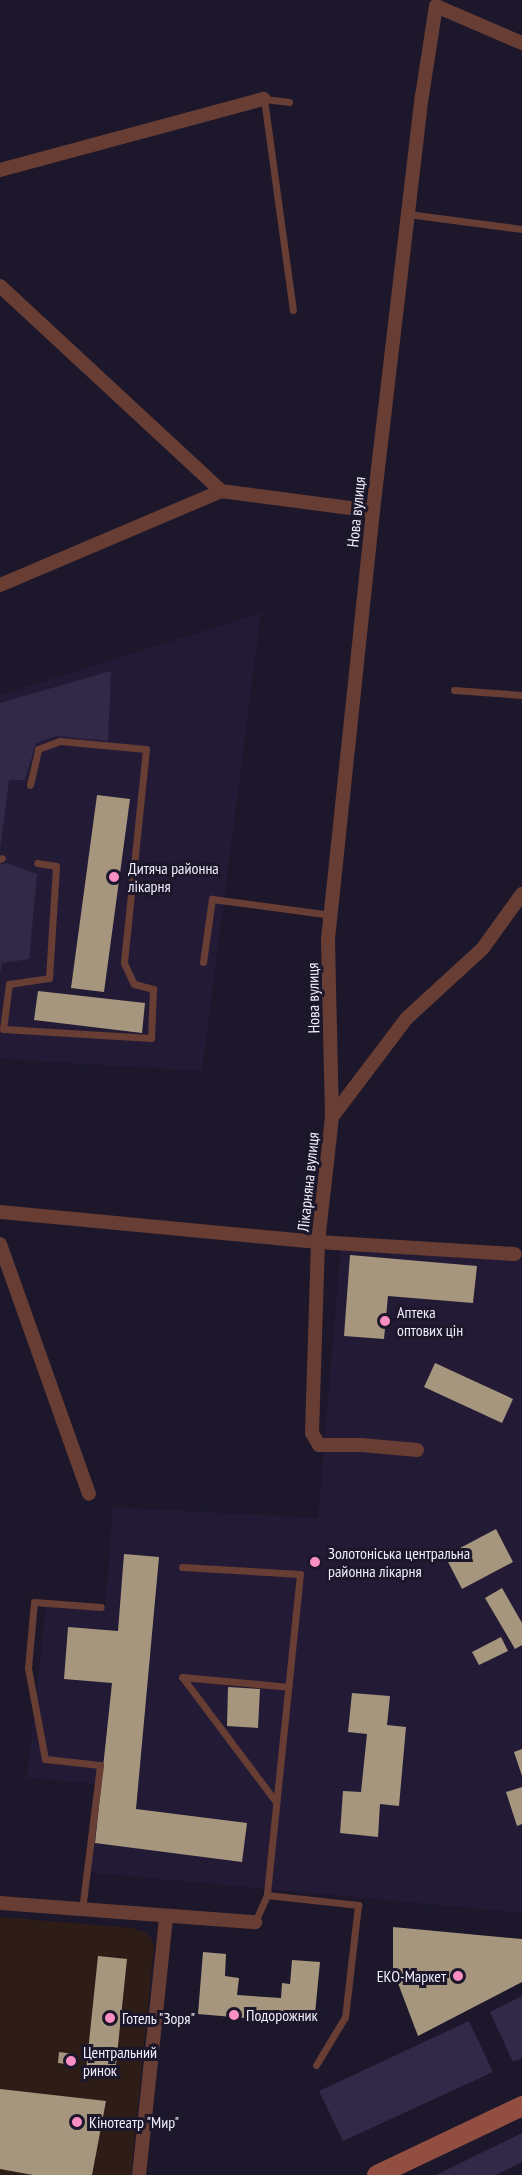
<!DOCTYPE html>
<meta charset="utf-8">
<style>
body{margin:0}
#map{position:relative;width:522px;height:2175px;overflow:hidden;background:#1c172b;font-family:"PT Sans Narrow",sans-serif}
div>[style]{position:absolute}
.commercial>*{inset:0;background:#2e1d17}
.built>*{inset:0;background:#231b36}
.green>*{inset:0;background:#322949}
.building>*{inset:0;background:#a7967e}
.lane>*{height:7px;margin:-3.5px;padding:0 3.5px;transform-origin:3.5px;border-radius:3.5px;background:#673d34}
.street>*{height:14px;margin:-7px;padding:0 7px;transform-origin:7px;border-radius:7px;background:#673d34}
.secondary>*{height:20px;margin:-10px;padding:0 10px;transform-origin:10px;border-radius:10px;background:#924f41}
.dots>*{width:16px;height:16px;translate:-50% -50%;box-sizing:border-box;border:3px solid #1c172b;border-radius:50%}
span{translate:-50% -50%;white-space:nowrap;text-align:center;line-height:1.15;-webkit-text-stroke:6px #1c172b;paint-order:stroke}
.street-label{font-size:16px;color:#f1eefd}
.poi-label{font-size:16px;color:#f1eefd}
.left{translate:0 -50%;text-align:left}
.right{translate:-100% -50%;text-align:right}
</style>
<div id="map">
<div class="commercial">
<div style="clip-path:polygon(0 1917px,133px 1928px,146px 1933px,152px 1939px,154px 1947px,131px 2175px,0 2175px)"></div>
</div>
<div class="built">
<div style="clip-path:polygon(261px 613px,202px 1071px,0 1059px,0 695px)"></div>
<div style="clip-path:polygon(341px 1246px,522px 1259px,522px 1913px,86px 1872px,97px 1784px,27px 1778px,46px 1605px,105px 1610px,113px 1507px,318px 1518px)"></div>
</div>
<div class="green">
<div style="clip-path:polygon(111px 671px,108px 741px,56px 736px,36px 743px,25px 780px,9px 780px,0 850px,0 703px)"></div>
<div style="clip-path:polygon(7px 863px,37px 874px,29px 959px,2px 963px,0 974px,0 865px)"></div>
<div style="clip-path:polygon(522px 1996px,522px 2058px,513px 2062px,490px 2012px)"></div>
<div style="clip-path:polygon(469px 2021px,493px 2072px,343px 2141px,319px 2091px)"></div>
<div style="clip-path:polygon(522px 2133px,522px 2162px,496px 2175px,436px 2175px)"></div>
</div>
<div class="building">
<div style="clip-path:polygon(97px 795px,130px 799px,104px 992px,71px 988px)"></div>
<div style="clip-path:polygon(38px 991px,145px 1003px,142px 1033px,34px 1020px)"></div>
<div style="clip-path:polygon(350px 1255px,477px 1266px,473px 1303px,388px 1296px,384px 1339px,344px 1336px)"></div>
<div style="clip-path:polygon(435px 1363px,513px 1399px,502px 1423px,424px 1387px)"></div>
<div style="clip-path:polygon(496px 1529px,513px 1562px,462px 1589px,445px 1556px)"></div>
<div style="clip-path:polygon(124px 1554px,159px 1557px,136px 1809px,247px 1823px,242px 1862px,95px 1843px,112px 1683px,64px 1679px,68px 1627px,118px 1631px)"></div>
<div style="clip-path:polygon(502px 1588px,522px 1623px,522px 1645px,515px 1649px,485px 1598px)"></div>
<div style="clip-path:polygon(501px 1637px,508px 1651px,479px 1665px,472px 1652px)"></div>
<div style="clip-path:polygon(228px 1687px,260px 1689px,258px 1728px,227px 1726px)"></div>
<div style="clip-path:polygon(352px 1693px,390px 1696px,387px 1725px,406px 1727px,399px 1806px,380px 1804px,378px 1837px,340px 1833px,343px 1791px,361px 1792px,367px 1734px,348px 1732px)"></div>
<div style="clip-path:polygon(522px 1749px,522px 1776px,514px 1752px)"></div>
<div style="clip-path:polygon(522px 1787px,522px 1824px,517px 1826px,506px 1792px)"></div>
<div style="clip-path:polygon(393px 1927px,522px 1939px,522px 1982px,418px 2036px,393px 1970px)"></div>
<div style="clip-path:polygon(203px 1952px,226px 1954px,225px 1976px,239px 1978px,237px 1995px,281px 1998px,282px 1983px,290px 1984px,292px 1960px,320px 1962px,314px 2024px,198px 2014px)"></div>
<div style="clip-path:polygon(98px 1956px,127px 1959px,115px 2074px,86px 2071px)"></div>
<div style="clip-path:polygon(59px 2052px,74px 2054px,73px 2065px,58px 2063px)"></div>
<div style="clip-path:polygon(0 2089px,106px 2101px,92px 2175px,33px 2175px,0 2169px)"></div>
</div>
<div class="lane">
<div style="left:289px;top:102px;width:25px;rotate:-173deg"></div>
<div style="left:264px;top:99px;width:213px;rotate:82.2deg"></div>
<div style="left:408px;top:214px;width:115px;rotate:7.5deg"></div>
<div style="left:454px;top:690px;width:68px;rotate:4.2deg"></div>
<div style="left:30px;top:785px;width:37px;rotate:-77deg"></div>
<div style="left:38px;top:749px;width:23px;rotate:-20deg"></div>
<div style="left:60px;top:741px;width:86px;rotate:5.3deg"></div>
<div style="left:146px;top:749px;width:215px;rotate:95.9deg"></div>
<div style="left:124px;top:963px;width:23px;rotate:65deg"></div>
<div style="left:134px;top:984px;width:20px;rotate:15deg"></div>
<div style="left:153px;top:989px;width:49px;rotate:92.3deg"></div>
<div style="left:151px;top:1038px;width:148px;rotate:-176.5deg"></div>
<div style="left:3px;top:1029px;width:45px;rotate:-82.4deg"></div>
<div style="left:9px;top:984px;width:40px;rotate:-8.5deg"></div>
<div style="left:49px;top:978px;width:112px;rotate:-86.4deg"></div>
<div style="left:56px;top:866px;width:19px;rotate:-171deg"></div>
<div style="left:0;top:859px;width:2px;rotate:-27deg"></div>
<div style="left:203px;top:962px;width:64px;rotate:-81.9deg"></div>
<div style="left:212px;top:899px;width:121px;rotate:7.6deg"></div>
<div style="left:182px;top:1567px;width:118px;rotate:3.4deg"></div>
<div style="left:300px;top:1574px;width:323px;rotate:95.9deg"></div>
<div style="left:267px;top:1895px;width:30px;rotate:114deg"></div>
<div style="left:276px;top:1802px;width:156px;rotate:-126.9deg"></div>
<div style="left:182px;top:1677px;width:107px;rotate:5.3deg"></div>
<div style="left:267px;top:1895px;width:92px;rotate:6.3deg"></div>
<div style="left:358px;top:1905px;width:113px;rotate:96.6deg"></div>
<div style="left:345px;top:2017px;width:56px;rotate:121.1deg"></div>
<div style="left:82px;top:1910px;width:146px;rotate:-82.9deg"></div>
<div style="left:100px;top:1765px;width:55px;rotate:-173.8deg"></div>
<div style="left:45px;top:1759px;width:93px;rotate:-100.6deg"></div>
<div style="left:28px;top:1668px;width:66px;rotate:-84.8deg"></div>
<div style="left:34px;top:1602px;width:67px;rotate:4.3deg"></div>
</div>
<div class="street">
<div style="left:0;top:170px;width:273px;rotate:-15.1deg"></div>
<div style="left:0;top:286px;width:301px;rotate:42.8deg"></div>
<div style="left:0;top:585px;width:240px;rotate:-23deg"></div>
<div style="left:221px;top:491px;width:153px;rotate:7.5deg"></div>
<div style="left:332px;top:1117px;width:124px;rotate:-52.9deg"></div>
<div style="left:407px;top:1018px;width:103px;rotate:-42.6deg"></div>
<div style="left:483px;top:948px;width:67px;rotate:-54.2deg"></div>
<div style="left:0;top:1212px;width:319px;rotate:5.4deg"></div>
<div style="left:318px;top:1242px;width:197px;rotate:3.5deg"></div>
<div style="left:0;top:1244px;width:265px;rotate:70.4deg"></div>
<div style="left:417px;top:1450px;width:56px;rotate:-174.9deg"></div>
<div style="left:361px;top:1445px;width:42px;rotate:180deg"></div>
<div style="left:319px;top:1445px;width:14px;rotate:-120deg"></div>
<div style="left:312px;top:1433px;width:191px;rotate:-88.2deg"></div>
<div style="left:318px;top:1242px;width:126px;rotate:-83.6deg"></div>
<div style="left:332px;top:1117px;width:178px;rotate:-91.3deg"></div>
<div style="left:328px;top:939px;width:430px;rotate:-84deg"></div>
<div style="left:373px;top:511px;width:418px;rotate:-83.3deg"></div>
<div style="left:422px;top:96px;width:91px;rotate:-81.2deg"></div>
<div style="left:436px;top:6px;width:94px;rotate:23.3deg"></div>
<div style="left:0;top:1903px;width:256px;rotate:4.3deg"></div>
<div style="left:139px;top:2175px;width:260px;rotate:-84deg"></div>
</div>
<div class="secondary">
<div style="left:377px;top:2175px;width:161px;rotate:-25.4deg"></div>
</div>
<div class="dots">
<div style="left:114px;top:877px;background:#fb8fc4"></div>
<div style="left:385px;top:1321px;background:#fb8fc4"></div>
<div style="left:315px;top:1562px;background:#fb8fc4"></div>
<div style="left:458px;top:1976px;background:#fb8fc4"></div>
<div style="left:234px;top:2015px;background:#fb8fc4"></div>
<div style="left:110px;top:2018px;background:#fb8fc4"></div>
<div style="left:71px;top:2061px;background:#fb8fc4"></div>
<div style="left:77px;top:2122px;background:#fb8fc4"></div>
</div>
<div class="street-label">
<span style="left:356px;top:512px;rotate:-84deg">Нова вулиця</span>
<span style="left:313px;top:998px;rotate:-91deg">Нова вулиця</span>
<span style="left:308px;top:1182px;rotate:-84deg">Лікарняна вулиця</span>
</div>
<div class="poi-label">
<span class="left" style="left:128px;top:877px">Дитяча районна<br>лікарня</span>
<span class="left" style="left:397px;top:1321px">Аптека<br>оптових цін</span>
<span class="left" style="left:328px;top:1562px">Золотоніська центральна<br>районна лікарня</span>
<span class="right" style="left:446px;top:1976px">ЕКО-Маркет</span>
<span class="left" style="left:246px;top:2015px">Подорожник</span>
<span class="left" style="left:122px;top:2018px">Готель "Зоря"</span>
<span class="left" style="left:83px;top:2061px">Центральний<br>ринок</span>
<span class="left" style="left:89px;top:2122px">Кінотеатр "Мир"</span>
</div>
</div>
